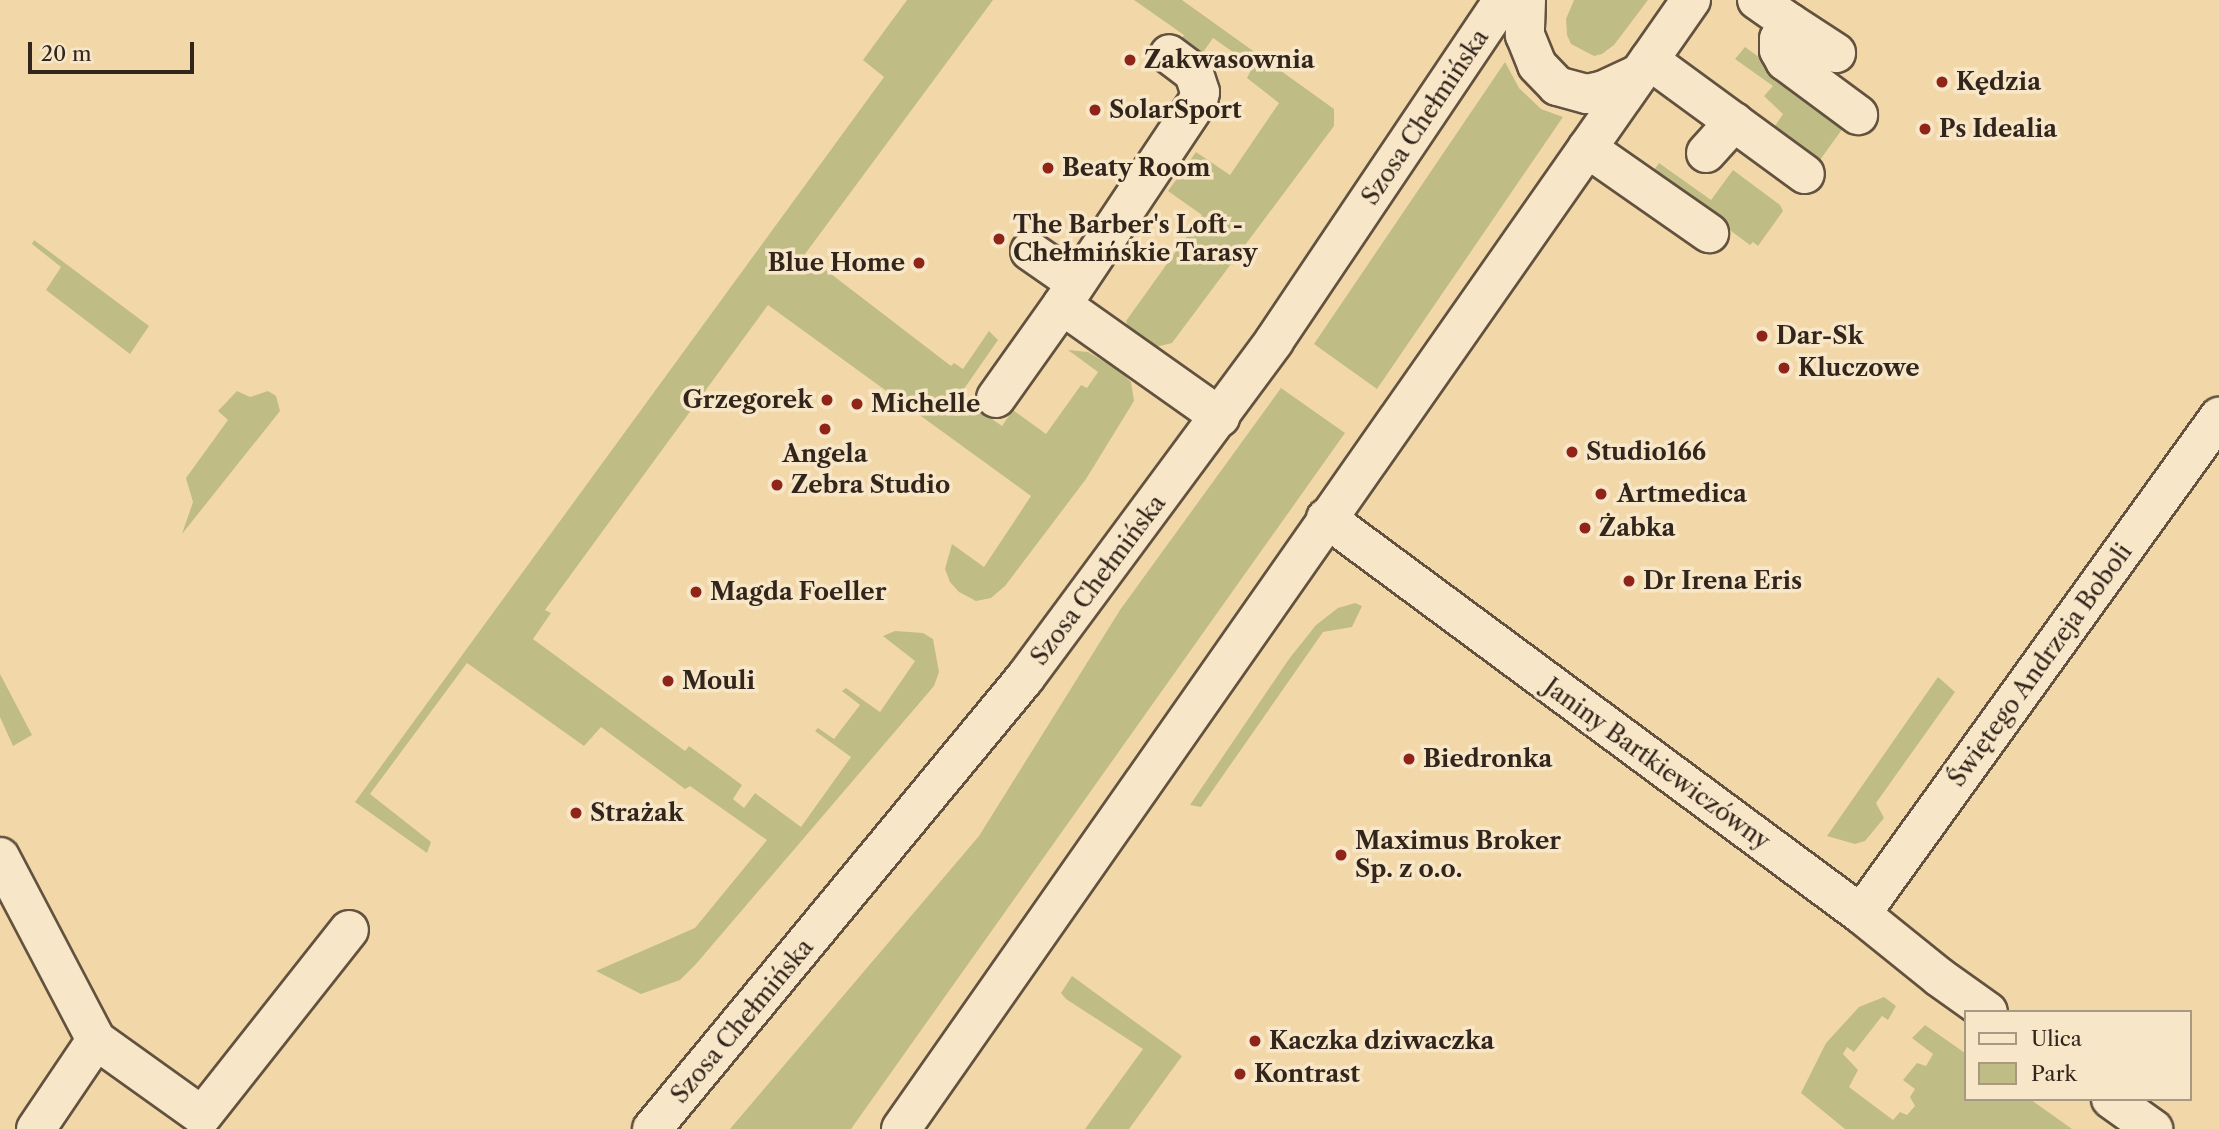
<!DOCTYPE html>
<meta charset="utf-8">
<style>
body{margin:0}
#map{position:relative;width:2219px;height:1129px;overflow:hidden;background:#f2d8a9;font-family:"Libre Caslon Text",serif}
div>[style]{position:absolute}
.green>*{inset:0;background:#bfbd85}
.roads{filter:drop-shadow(2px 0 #62523f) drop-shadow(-2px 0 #62523f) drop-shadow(0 2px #62523f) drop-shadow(0 -2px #62523f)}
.street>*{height:38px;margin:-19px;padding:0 19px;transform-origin:19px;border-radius:19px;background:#f7e6c7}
.secondary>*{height:38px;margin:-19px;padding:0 19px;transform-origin:19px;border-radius:19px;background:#f7e6c7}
.dots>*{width:19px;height:19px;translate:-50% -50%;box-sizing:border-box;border:4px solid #f7e6c7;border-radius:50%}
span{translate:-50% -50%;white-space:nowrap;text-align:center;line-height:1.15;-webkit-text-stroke:7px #f7e6c7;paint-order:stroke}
.poi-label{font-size:24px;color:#32251c;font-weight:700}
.left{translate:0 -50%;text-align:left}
.right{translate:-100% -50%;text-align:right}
.street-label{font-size:24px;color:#32251c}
.legend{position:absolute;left:1964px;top:1010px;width:228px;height:91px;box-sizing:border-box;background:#f7e6c7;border:2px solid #a89983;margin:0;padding:9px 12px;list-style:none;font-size:21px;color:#32251c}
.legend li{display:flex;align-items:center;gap:14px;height:35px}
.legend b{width:35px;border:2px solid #a89983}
.scale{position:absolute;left:28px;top:42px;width:166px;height:32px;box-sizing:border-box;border:4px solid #32251c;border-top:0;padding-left:9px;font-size:21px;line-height:24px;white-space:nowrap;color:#32251c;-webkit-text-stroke:5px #f7e6c7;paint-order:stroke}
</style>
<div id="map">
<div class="green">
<div style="clip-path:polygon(907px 0,993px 0,805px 254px,951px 366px,954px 363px,963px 369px,989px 331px,998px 340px,959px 396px,1002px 426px,1013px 410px,1046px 434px,1081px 385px,1087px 388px,1098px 372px,1068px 350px,1088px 352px,1120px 371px,1131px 382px,1134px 401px,1086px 479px,1005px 586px,991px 598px,976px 601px,959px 592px,950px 582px,945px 569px,952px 544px,984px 567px,1031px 496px,768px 305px,545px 610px,551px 613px,533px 639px,685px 751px,689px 746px,742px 785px,733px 799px,744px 808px,755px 793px,801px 827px,851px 757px,815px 731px,818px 728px,834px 739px,860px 705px,842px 691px,846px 688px,880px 712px,915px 661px,883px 636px,895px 631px,923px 633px,933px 639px,939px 672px,934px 686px,696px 964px,680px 980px,641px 994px,596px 971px,695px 928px,767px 840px,690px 786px,685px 789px,601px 727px,584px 746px,467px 663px,370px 794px,431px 842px,427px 853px,355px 802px,884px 77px,863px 60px)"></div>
<div style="clip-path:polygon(1134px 0,1182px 0,1334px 109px,1334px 126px,1172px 343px,1156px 347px,1129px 329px,1126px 321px,1202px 215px,1168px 191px,1196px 152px,1230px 175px,1279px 103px,1247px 78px,1253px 66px,1213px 38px,1199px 58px,1180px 42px,1184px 35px)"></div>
<div style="clip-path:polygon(1574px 0,1648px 0,1614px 45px,1602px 54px,1594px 56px,1571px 44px,1567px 35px,1566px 19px)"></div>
<div style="clip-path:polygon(1745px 47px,1848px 121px,1820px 160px,1812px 156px,1810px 159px,1771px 132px,1783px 114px,1764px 96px,1773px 86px,1735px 59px)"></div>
<div style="clip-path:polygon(1505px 62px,1519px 88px,1541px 109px,1563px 117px,1377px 389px,1314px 344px)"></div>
<div style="clip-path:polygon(1659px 163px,1711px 200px,1733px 170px,1780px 205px,1783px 211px,1758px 246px,1753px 242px,1750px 245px,1652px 173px)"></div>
<div style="clip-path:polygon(34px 240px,149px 326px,130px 354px,46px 290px,61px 267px,32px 244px)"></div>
<div style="clip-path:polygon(1281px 388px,1345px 433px,851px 1129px,730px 1129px,979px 836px,1120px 610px)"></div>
<div style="clip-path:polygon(237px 391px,250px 397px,268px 391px,276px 396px,280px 411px,182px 534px,193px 502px,186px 478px,228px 420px,218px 411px)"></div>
<div style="clip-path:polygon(1355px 603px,1362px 606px,1352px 627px,1323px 632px,1201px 807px,1190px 805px,1289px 659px,1316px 625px,1338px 608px)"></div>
<div style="clip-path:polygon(0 674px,32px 735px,13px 746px,0 717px)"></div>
<div style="clip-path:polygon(1938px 677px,1955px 692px,1876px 803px,1884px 818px,1865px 841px,1855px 844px,1827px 836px)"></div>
<div style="clip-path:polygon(1072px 976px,1182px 1056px,1129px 1129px,1085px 1129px,1143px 1049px,1066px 999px,1061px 993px)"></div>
<div style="clip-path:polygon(1884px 997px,1896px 1006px,1888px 1020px,1882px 1016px,1854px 1052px,1847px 1047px,1843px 1054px,1858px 1070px,1849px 1087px,1893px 1120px,1900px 1112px,1907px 1115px,1915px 1106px,1910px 1097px,1915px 1089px,1903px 1080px,1917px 1063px,1926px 1066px,1933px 1054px,1912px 1038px,1925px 1025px,1965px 1053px,1965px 1099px,2030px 1099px,2072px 1129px,1845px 1129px,1801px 1093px,1826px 1043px,1859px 1007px)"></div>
</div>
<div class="roads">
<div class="street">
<div style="left:1757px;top:0;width:40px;rotate:34.9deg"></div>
<div style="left:1790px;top:23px;width:19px;rotate:125deg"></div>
<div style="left:1779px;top:39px;width:11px;rotate:90deg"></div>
<div style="left:1779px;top:50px;width:13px;rotate:61deg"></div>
<div style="left:1785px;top:61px;width:91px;rotate:36.5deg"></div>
<div style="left:1790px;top:23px;width:55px;rotate:33.1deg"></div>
<div style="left:1649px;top:60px;width:193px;rotate:36.2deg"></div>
<div style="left:1587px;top:148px;width:149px;rotate:34.9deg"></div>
<div style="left:1706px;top:153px;width:42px;rotate:-47.9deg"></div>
<div style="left:1030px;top:251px;width:56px;rotate:34.8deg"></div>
<div style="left:1062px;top:305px;width:245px;rotate:-56.3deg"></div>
<div style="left:1198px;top:101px;width:9px;rotate:-77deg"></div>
<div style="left:1200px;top:92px;width:20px;rotate:-108deg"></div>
<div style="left:1194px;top:73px;width:31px;rotate:-143deg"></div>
<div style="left:996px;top:398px;width:114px;rotate:-54.6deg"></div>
<div style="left:1062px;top:305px;width:194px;rotate:35.3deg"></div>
<div style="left:1326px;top:518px;width:666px;rotate:36.51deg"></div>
<div style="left:1861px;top:914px;width:100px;rotate:38.9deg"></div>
<div style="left:1939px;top:977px;width:60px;rotate:35.5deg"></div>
<div style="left:0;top:857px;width:207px;rotate:62.3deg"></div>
<div style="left:96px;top:1040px;width:130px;rotate:35.6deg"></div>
<div style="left:202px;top:1116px;width:237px;rotate:-51.7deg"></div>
<div style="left:1861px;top:914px;width:613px;rotate:-54.23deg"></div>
<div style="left:2111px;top:1099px;width:52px;rotate:35.5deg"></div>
<div style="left:36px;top:1129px;width:107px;rotate:-56deg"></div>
</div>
<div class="secondary">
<div style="left:1526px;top:0;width:35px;rotate:92deg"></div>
<div style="left:1525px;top:35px;width:32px;rotate:68deg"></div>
<div style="left:1537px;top:65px;width:29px;rotate:46deg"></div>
<div style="left:1557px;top:86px;width:31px;rotate:15deg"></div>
<div style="left:1587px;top:94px;width:17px;rotate:-13deg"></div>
<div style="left:1604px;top:90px;width:38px;rotate:-25deg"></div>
<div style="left:652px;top:1129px;width:585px;rotate:-50.41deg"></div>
<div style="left:1025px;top:678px;width:419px;rotate:-53.5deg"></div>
<div style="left:1274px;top:341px;width:411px;rotate:-56.1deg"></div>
<div style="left:901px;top:1129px;width:1378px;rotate:-55.02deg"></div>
</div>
</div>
<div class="dots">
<div style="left:1130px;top:60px;background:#8f2418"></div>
<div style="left:1942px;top:82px;background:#8f2418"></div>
<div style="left:1095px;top:110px;background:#8f2418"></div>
<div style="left:1925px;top:129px;background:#8f2418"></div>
<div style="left:1048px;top:168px;background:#8f2418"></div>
<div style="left:999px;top:239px;background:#8f2418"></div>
<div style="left:919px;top:263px;background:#8f2418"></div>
<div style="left:1762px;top:336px;background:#8f2418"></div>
<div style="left:1784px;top:368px;background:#8f2418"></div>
<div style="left:827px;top:400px;background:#8f2418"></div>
<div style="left:857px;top:404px;background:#8f2418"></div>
<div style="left:825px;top:429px;background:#8f2418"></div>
<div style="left:1572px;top:452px;background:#8f2418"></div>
<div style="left:777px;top:485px;background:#8f2418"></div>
<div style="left:1601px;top:494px;background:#8f2418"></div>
<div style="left:1585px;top:528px;background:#8f2418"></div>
<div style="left:1629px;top:581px;background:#8f2418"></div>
<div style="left:696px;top:592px;background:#8f2418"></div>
<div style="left:668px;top:681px;background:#8f2418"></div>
<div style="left:1409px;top:759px;background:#8f2418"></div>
<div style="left:576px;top:813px;background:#8f2418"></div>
<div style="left:1341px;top:855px;background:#8f2418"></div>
<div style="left:1255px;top:1041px;background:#8f2418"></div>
<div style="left:1240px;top:1074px;background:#8f2418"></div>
</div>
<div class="poi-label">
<span class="left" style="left:1144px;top:60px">Zakwasownia</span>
<span class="left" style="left:1956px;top:82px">Kędzia</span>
<span class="left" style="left:1109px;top:110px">SolarSport</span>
<span class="left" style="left:1939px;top:129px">Ps Idealia</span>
<span class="left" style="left:1062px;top:168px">Beaty Room</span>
<span class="left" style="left:1013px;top:239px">The Barber's Loft -<br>Chełmińskie Tarasy</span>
<span class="right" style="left:905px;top:263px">Blue Home</span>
<span class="left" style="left:1776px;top:336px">Dar-Sk</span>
<span class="left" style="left:1798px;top:368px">Kluczowe</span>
<span class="right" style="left:813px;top:400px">Grzegorek</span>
<span class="left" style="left:871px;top:404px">Michelle</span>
<span class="left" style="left:1586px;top:452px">Studio166</span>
<span style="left:825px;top:454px">Angela</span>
<span class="left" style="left:791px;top:485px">Zebra Studio</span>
<span class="left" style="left:1617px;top:494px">Artmedica</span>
<span class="left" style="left:1599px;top:528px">Żabka</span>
<span class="left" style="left:1643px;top:581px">Dr Irena Eris</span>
<span class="left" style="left:710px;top:592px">Magda Foeller</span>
<span class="left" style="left:682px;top:681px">Mouli</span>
<span class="left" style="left:1423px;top:759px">Biedronka</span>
<span class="left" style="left:590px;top:813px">Strażak</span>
<span class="left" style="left:1355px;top:855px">Maximus Broker<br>Sp. z o.o.</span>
<span class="left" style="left:1269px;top:1041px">Kaczka dziwaczka</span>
<span class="left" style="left:1254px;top:1074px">Kontrast</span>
</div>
<div class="street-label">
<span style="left:1425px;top:117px;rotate:-56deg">Szosa Chełmińska</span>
<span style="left:1098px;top:580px;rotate:-53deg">Szosa Chełmińska</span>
<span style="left:2040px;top:665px;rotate:-54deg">Świętego Andrzeja Boboli</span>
<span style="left:1657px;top:764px;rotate:36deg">Janiny Bartkiewiczówny</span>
<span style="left:742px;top:1021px;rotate:-50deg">Szosa Chełmińska</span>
</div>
<ul class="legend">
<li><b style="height:9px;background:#f7e6c7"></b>Ulica</li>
<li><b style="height:19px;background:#bfbd85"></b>Park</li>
</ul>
<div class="scale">20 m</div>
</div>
